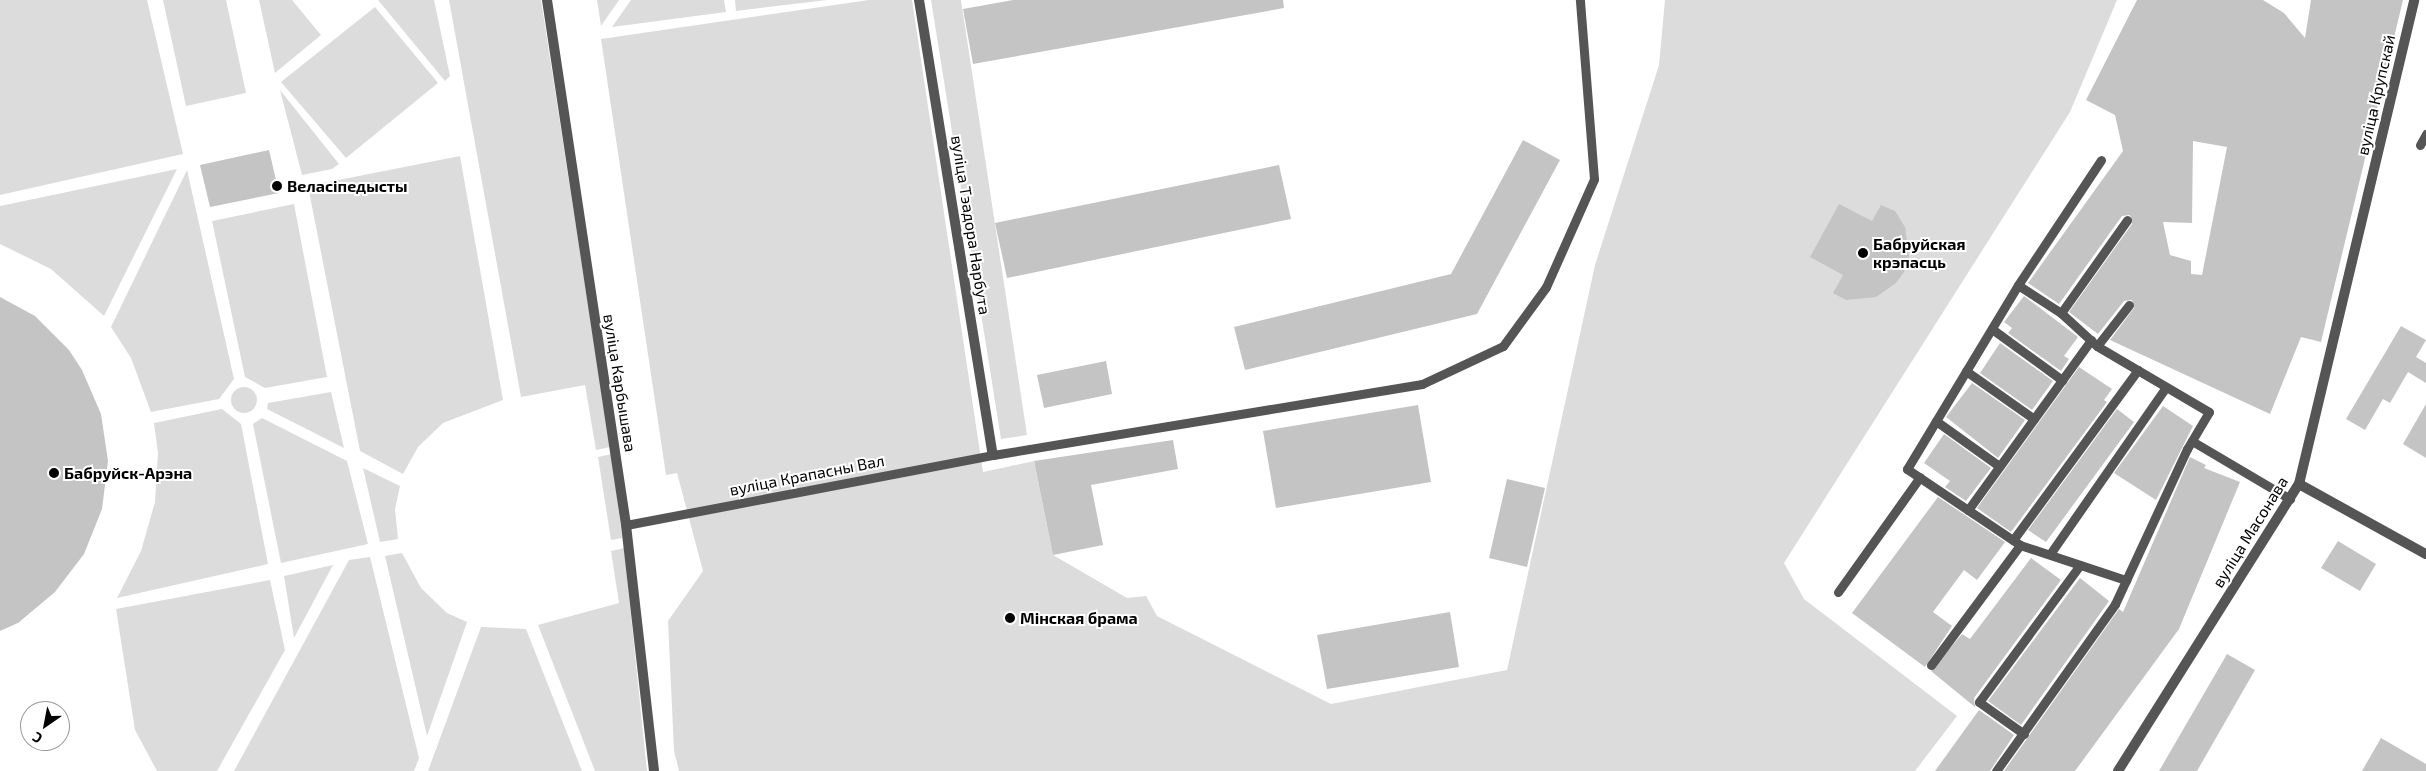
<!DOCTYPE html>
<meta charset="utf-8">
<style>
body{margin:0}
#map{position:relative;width:2426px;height:771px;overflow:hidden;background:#fff;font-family:"Exo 2",sans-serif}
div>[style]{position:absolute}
.green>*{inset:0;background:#dcdcdc}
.round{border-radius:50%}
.building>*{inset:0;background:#c4c4c4}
.service>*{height:9px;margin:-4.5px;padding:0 4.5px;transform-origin:4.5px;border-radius:4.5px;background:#555}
.minor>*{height:10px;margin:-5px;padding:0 5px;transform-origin:5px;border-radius:5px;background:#555}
.dots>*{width:14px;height:14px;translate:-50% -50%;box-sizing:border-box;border:2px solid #fff;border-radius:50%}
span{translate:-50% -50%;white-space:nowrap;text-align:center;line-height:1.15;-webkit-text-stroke:4px #fff;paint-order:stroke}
.street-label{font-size:16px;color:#000}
.poi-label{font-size:16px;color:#000;font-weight:700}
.left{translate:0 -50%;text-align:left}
.north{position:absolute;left:20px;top:701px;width:50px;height:50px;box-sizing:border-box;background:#fff;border:1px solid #999;border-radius:50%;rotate:213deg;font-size:14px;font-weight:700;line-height:20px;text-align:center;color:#000}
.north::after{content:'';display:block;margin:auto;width:18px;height:22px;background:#000;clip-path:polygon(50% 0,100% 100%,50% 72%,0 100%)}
</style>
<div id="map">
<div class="green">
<div style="clip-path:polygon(0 0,147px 0,183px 154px,0 195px)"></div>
<div style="clip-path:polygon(163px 0,226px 0,246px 93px,186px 106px)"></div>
<div style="clip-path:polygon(259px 0,292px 0,321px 35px,275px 73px)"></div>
<div style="clip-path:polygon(378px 0,434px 0,450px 76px,445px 81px)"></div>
<div style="clip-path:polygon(449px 0,541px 0,610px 447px,596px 450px,585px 385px,521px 397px)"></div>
<div style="clip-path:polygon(597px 0,619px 0,601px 26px)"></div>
<div style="clip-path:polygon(631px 0,724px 0,726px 12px,612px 27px)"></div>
<div style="clip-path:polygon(735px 0,827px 0,736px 11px)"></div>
<div style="clip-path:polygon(869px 0,912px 0,983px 472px,1034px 461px,1053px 555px,1127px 598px,1146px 596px,1157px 616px,1331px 704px,1507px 670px,1595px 265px,1659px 65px,1665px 0,2117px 0,2070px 112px,1784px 563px,1804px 599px,1957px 716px,1915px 771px,679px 771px,674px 751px,668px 621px,703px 571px,677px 473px,666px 475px,601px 39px)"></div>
<div style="clip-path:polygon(931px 0,961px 0,1027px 435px,1001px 439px)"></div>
<div style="clip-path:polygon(375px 7px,438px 83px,346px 158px,281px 82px)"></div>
<div style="clip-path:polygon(280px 90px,339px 164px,332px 169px,302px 175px)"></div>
<div style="clip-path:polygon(460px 156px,503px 400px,443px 423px,418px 447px,403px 474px,360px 451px,308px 186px)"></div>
<div style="clip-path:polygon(177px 169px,104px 316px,51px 269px,0 244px,0 206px)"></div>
<div style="clip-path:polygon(187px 170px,234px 379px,219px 399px,151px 412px,131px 358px,111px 327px)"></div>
<div style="clip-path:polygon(294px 204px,327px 377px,265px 388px,245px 377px,212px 221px)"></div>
<div class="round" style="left:231px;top:387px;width:26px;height:26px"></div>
<div style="clip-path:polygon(331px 392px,344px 448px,267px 409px,268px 403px)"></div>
<div style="clip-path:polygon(222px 409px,241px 424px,268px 564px,117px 598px,141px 551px,155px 502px,158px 453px,154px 423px)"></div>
<div style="clip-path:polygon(262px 418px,347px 461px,368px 544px,281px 563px,253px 424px)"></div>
<div style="clip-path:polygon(612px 454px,622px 538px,611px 540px,598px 457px)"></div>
<div style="clip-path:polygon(363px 468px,400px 486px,395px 509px,398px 539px,380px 542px)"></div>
<div style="clip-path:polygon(624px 548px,647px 771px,595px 771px,538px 625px,619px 603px,611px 551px)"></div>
<div style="clip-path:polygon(402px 553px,421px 588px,447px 613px,467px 622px,427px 736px,385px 556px)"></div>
<div style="clip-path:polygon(370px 557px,419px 758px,414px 771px,234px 771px,349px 560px)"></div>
<div style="clip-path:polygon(333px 565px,294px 638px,284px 576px)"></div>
<div style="clip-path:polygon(270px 580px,285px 650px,217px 771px,157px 771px,135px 730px,116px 609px)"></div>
<div style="clip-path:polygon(481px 627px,526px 629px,582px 771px,428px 771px)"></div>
</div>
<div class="building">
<div style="clip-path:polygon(1013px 0,1283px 0,1284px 8px,973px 64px,963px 9px)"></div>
<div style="clip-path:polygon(evenodd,2137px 0,2263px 0,2284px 13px,2305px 38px,2311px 0,2403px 0,2321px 342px,2301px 337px,2270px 414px,2110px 340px,2134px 308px,2132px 300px,2124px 301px,2098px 334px,2069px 312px,2132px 224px,2130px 215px,2122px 216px,2059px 304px,2028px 283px,2123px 151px,2115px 115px,2086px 100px,2137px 0,2193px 141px,2227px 147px,2202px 275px,2191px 274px,2191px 261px,2170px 255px,2163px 222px,2192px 223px,2193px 141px)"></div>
<div style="clip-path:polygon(1523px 140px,1560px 160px,1477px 314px,1245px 370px,1234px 327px,1451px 274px)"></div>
<div style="clip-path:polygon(269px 150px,279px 193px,210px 207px,200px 165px)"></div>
<div style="clip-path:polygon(1279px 165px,1291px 219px,1007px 278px,995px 223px)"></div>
<div style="clip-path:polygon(1839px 204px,1872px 221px,1881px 205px,1895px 211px,1905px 227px,1909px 256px,1904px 272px,1896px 283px,1876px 297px,1846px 300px,1833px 293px,1843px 275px,1810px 257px)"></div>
<div style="clip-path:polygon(2024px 296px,2078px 337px,2064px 356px,2069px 359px,2061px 371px,2008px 333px,2012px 328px,2004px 322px)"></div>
<div style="clip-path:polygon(0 297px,35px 316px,69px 350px,82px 370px,101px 414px,108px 461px,102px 509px,84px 554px,55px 592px,18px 623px,0 631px)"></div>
<div style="clip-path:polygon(2401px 326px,2426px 340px,2416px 357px,2426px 363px,2426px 383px,2408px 372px,2390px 403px,2383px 399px,2365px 430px,2346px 419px)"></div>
<div style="clip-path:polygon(2000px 343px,2053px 381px,2032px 410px,1980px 373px)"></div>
<div style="clip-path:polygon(1106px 361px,1112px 394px,1044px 408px,1037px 375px)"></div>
<div style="clip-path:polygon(2079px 367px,2112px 389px,2104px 400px,2107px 402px,2011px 532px,1977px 508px)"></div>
<div style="clip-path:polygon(1972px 383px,2025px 420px,1998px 458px,1946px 417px)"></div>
<div style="clip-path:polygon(2426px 404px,2426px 458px,2403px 444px)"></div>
<div style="clip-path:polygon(1418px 405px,1431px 482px,1276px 508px,1263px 431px)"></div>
<div style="clip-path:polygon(2163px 406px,2193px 426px,2156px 500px,2114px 473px)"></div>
<div style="clip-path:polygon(2117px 409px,2134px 422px,2046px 542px,2028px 530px)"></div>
<div style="clip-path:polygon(1944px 434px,1991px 468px,1966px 501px,1945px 487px,1950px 481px,1924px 463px)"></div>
<div style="clip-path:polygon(1173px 440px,1178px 469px,1091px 485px,1103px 545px,1053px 555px,1034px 461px)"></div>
<div style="clip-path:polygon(2190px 457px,2206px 465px,2204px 468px,2240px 482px,2179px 629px,2075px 771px,2004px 771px,2119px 609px,2123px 612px)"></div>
<div style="clip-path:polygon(1507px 479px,1545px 488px,1527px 567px,1489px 558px)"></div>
<div style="clip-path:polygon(1938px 497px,2005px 542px,1977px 580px,1964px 570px,1933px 612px,1952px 626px,1925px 667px,1852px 613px)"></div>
<div style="clip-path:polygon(2338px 541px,2376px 564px,2360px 591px,2321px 568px)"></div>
<div style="clip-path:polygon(2031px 558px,2061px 580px,1974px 698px,1975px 707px,1931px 671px,1962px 634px,1970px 639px)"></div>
<div style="clip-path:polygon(2080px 578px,2109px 601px,2021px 725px,1988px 701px)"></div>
<div style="clip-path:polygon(1450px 612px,1459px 667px,1327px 689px,1317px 635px)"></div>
<div style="clip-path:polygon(2227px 654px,2255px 670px,2197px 771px,2159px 771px)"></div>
<div style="clip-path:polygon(1979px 710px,2014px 735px,1990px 771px,1935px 771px)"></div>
<div style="clip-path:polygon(2381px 738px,2426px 764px,2426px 771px,2362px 771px)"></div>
</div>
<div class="service">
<div style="left:2420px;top:145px;width:13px;rotate:-61deg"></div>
<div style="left:2018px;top:285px;width:150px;rotate:-56.4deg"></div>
<div style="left:2061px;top:313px;width:114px;rotate:-54.6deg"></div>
<div style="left:1992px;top:329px;width:87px;rotate:36.1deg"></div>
<div style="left:2097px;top:346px;width:52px;rotate:-52deg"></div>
<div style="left:1966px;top:371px;width:83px;rotate:35.2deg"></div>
<div style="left:1936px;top:421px;width:77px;rotate:35.5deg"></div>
<div style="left:2192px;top:441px;width:114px;rotate:30.6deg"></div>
<div style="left:1968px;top:510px;width:210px;rotate:-54.1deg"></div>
<div style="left:626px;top:525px;width:374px;rotate:-10.8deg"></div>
<div style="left:993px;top:455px;width:435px;rotate:-9.4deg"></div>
<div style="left:1422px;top:384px;width:89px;rotate:-25.1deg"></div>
<div style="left:1503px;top:346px;width:73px;rotate:-53.9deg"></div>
<div style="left:1546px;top:287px;width:118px;rotate:-66deg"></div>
<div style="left:1594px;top:179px;width:180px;rotate:-94.5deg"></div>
<div style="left:2013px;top:540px;width:211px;rotate:-53.7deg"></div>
<div style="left:2050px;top:554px;width:203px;rotate:-55.2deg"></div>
<div style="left:1838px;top:592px;width:141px;rotate:-54.5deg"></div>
<div style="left:1931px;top:665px;width:149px;rotate:-53.4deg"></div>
<div style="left:2024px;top:734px;width:55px;rotate:-144.6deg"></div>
<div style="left:1979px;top:702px;width:170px;rotate:-53.6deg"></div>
<div style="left:1996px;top:771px;width:205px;rotate:-54.5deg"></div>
<div style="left:2115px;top:604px;width:171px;rotate:-65.1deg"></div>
<div style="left:2187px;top:449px;width:43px;rotate:-59.3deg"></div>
<div style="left:2209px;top:412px;width:130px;rotate:-149.5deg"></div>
<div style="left:2097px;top:346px;width:49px;rotate:-137.5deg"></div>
<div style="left:2061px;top:313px;width:51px;rotate:-146.9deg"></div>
<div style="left:2018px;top:285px;width:215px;rotate:121.1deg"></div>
<div style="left:1907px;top:469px;width:136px;rotate:33.9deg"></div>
<div style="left:2020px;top:545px;width:112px;rotate:18.3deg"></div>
</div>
<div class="minor">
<div style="left:547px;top:0;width:531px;rotate:81.44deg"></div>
<div style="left:626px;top:525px;width:248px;rotate:83.5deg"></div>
<div style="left:919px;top:0;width:461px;rotate:80.8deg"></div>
<div style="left:2299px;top:484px;width:145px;rotate:28.9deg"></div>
<div style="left:2118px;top:771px;width:339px;rotate:-57.8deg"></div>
<div style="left:2299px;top:484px;width:497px;rotate:-76.6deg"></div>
</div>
<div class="dots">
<div style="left:277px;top:186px;background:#000"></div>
<div style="left:1863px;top:253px;background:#000"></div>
<div style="left:54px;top:473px;background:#000"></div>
<div style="left:1010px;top:618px;background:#000"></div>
</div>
<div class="street-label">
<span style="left:2376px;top:95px;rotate:-77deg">вуліца Крупскай</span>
<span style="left:971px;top:225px;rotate:81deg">вуліца Тэадора Нарбута</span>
<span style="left:620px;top:383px;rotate:81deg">вуліца Карбышава</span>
<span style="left:807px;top:475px;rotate:-11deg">вуліца Крапасны Вал</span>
<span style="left:2250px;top:532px;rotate:-58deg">вуліца Масонава</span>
</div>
<div class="poi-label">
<span class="left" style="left:287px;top:186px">Веласіпедысты</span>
<span class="left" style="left:1873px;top:253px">Бабруйская<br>крэпасць</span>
<span class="left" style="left:64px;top:473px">Бабруйск-Арэна</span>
<span class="left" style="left:1020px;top:618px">Мінская брама</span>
</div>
<div class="north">С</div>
</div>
